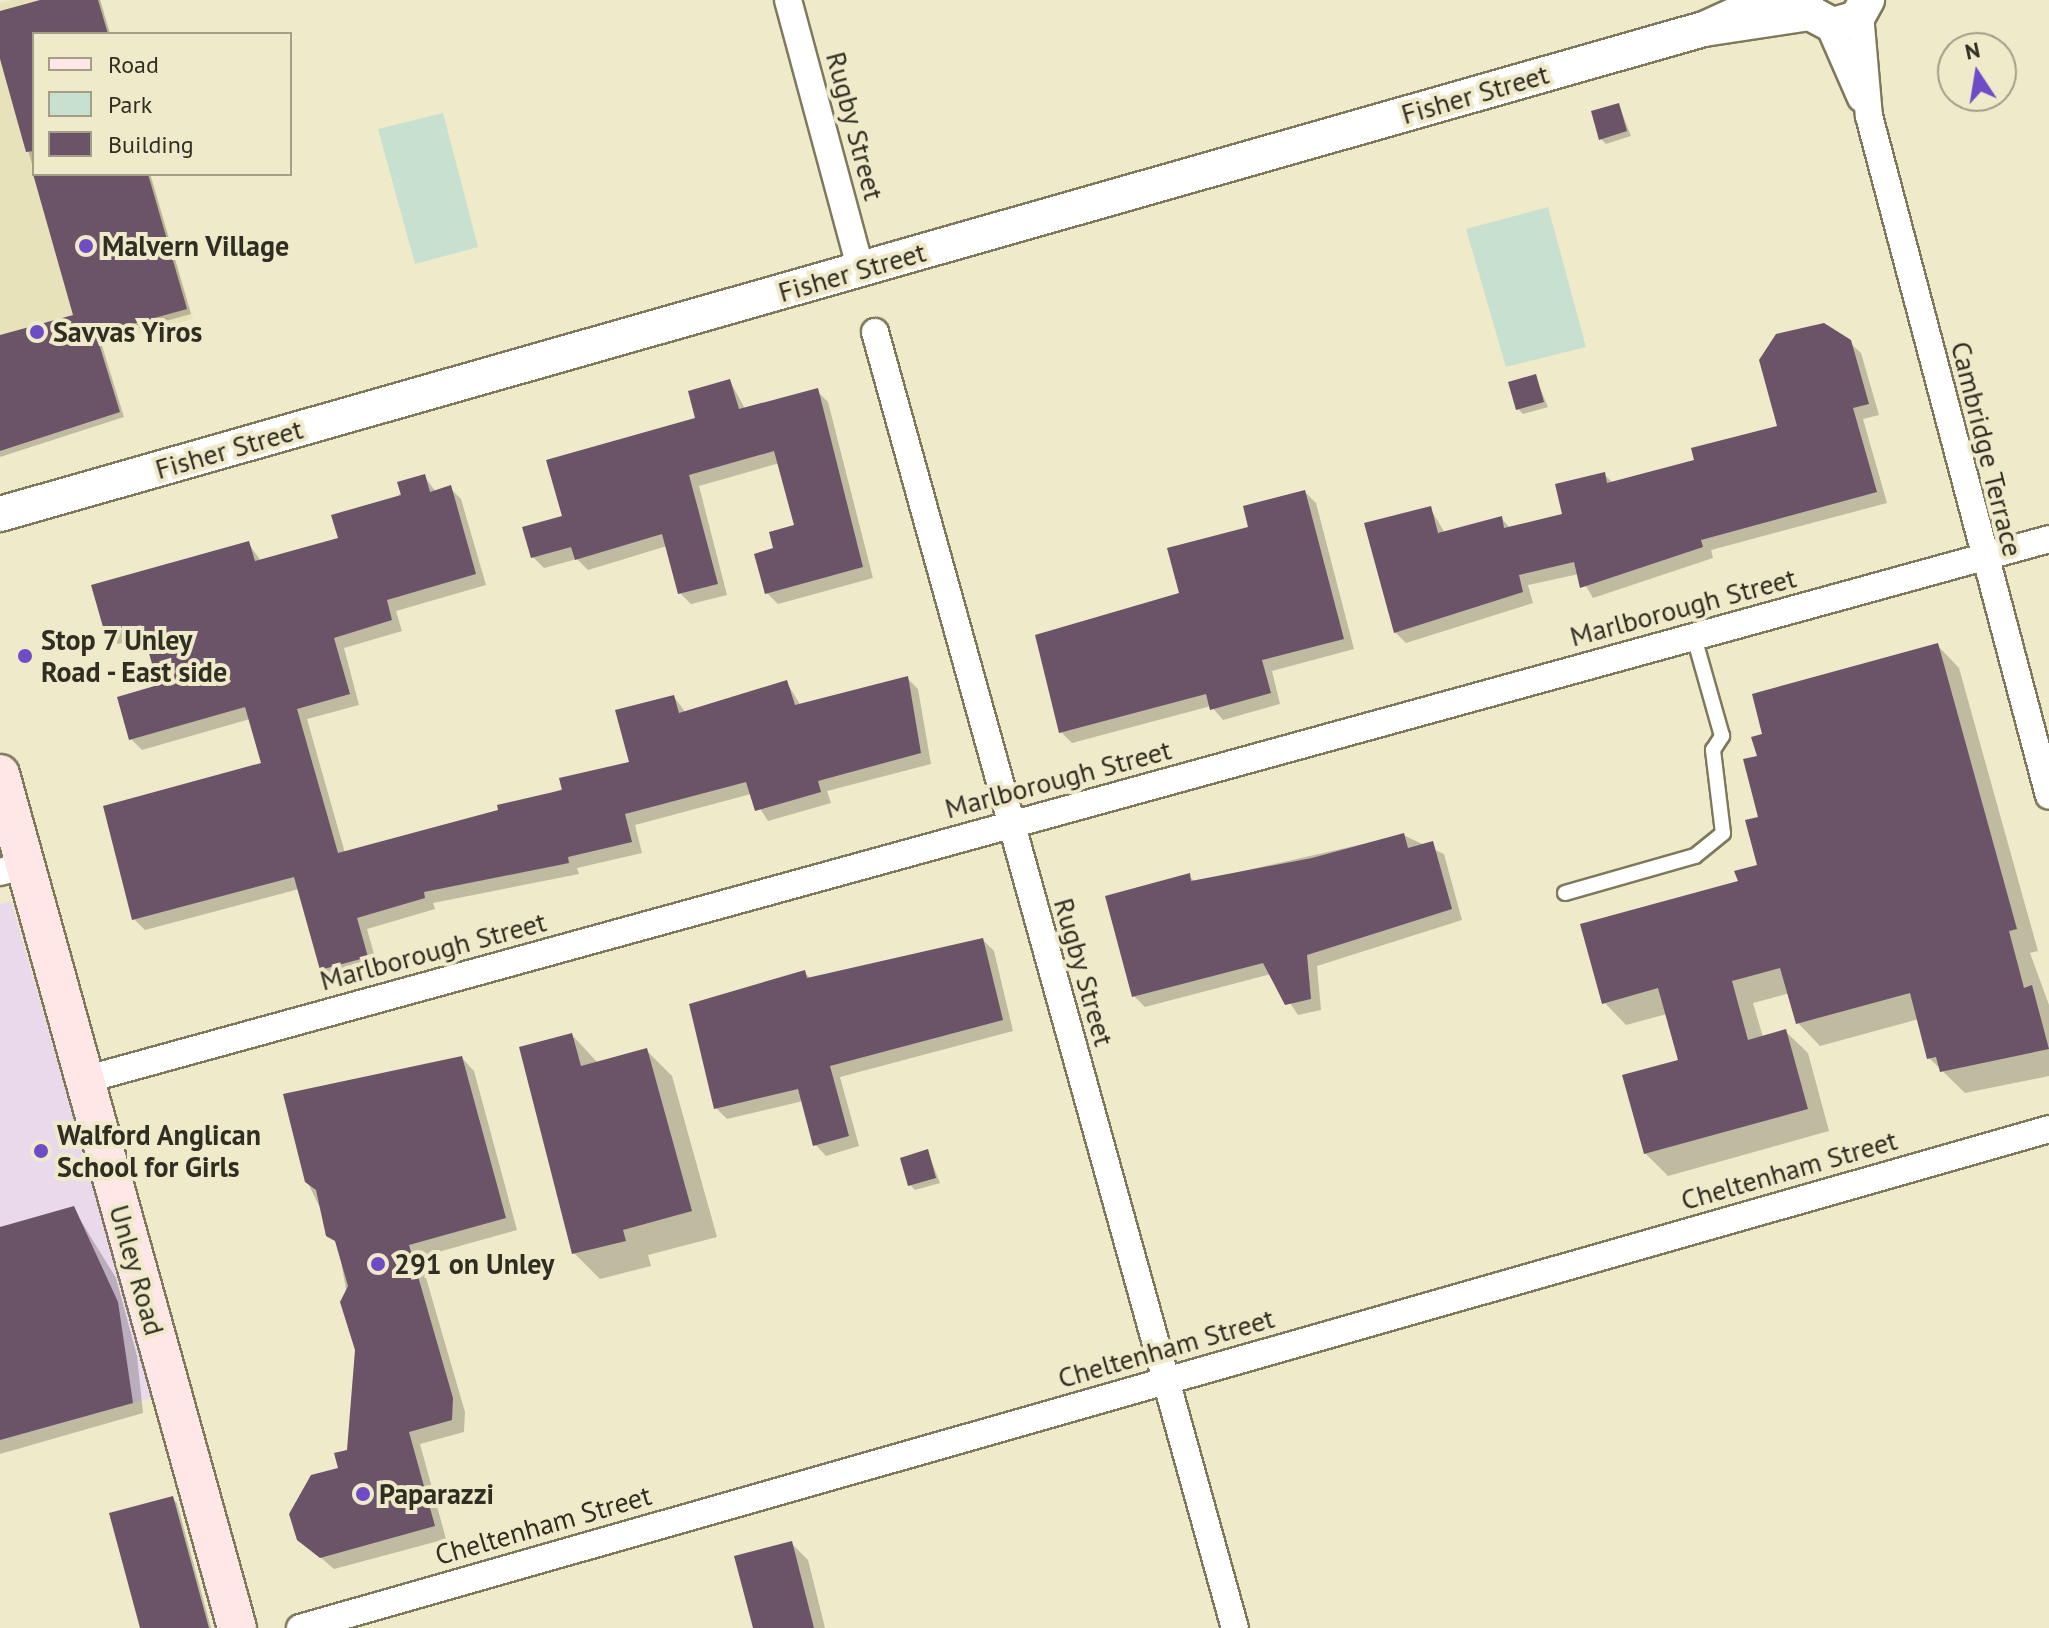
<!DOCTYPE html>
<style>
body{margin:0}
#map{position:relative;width:2049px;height:1628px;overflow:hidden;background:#efeaca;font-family:"PT Sans",sans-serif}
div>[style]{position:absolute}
.built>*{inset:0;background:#e8e2ba}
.education>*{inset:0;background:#e9d9eb}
.green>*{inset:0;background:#c7e0d0}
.shadow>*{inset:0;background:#0003}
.building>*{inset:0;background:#6b5468}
.roads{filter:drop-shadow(2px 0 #7e795c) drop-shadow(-2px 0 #7e795c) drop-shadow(0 2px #7e795c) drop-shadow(0 -2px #7e795c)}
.service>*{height:14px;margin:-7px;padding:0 7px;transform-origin:7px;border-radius:7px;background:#fff}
.minor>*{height:26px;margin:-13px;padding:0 13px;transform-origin:13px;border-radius:13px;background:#fff}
.tertiary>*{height:34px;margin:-17px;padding:0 17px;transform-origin:17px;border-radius:17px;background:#fff}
.secondary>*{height:38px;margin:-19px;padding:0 19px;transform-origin:19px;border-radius:19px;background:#fee7e6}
.dots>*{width:22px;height:22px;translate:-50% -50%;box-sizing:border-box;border:4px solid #efeaca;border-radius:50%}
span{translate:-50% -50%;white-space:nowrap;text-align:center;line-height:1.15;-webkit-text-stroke:8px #efeaca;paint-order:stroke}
.street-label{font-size:28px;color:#302e22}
.poi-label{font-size:28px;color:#302e22;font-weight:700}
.left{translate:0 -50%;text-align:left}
.legend{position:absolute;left:32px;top:32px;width:260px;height:144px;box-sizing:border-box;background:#efeaca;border:2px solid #a39f87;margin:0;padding:10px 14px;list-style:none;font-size:24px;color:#302e22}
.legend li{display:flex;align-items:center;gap:16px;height:40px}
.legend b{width:40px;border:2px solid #a39f87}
.north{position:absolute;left:1937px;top:32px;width:80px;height:80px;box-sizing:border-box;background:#efeaca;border:2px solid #a39f87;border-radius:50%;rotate:348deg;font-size:22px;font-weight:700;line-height:32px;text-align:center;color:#302e22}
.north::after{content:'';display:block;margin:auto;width:28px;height:36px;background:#6d4cc5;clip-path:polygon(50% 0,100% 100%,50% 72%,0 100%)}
</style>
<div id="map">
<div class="built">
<div style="clip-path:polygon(12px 0,101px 0,111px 34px,34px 34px,34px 174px,151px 174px,193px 319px,0 373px,0 3px)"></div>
</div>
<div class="education">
<div style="clip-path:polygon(11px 901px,154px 1397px,0 1440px,0 904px)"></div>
</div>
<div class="green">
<div style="clip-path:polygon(443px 113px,478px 247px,415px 264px,378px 129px)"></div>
<div style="clip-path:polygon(1548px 207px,1586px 347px,1506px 367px,1466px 229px)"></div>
</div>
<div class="shadow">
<div style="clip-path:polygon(48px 0,100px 0,110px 34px,34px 34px,34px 171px,0 52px,0 14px)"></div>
<div style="clip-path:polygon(1619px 105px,1631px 136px,1606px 144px,1601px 139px)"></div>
<div style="clip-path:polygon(35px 174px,150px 174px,191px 314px,100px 339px,124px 417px,0 457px,0 337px,76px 317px)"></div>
<div style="clip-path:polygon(1849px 342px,1861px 353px,1879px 415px,1863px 419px,1887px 503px,1711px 550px,1713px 558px,1593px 598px,1579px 574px,1528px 585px,1533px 603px,1406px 643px,1395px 632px,1430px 508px,1445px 533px,1501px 518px,1511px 529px,1565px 515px,1604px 474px,1613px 483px,1697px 462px,1780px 427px)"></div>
<div style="clip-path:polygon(1535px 376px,1548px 407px,1523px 414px,1518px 409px)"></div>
<div style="clip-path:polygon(730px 381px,745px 409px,817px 391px,828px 402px,873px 578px,778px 604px,767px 593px,776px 550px,796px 526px,780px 463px,699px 486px,727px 595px,691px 604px,680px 593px,667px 546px,588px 570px,577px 559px,544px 568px,533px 557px,564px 517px,698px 420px)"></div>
<div style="clip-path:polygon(424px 476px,436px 492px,450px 488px,461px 499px,486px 585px,396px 611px,402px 631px,344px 648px,359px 705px,307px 719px,345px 853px,501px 812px,631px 763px,674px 697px,686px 713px,787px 683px,801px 706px,907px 678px,918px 689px,931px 764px,827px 791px,831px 803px,768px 821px,751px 794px,635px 825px,642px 853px,577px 868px,579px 874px,433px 903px,435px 909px,367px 929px,378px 968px,333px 980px,322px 969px,299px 889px,145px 930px,134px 919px,263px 764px,250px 719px,142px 750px,131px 739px,160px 687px,146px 637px,118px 644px,107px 633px,248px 543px,261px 561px,341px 539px)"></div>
<div style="clip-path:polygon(1305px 492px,1316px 503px,1354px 649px,1272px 671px,1280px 704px,1223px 720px,1211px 706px,1072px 743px,1061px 732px,1182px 594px,1251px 529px)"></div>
<div style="clip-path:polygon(1937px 645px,1959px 668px,2038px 951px,2030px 953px,2049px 1005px,2049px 1076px,1965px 1093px,1929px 1058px,1919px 1019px,1820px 1046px,1798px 1023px,1790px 993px,1753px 1003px,1763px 1037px,1785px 1031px,1808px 1053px,1829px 1131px,1668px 1176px,1645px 1153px,1680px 1062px,1667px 1014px,1626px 1025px,1604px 1002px,1760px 866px,1765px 735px)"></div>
<div style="clip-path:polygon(1403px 835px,1444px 854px,1462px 920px,1317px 966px,1321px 1010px,1298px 1015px,1271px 974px,1145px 1007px,1134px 996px,1189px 876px,1195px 882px)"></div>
<div style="clip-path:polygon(983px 940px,994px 951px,1013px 1031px,840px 1077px,859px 1146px,826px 1156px,815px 1144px,803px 1101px,727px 1119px,716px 1108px,804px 972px,811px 979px)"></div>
<div style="clip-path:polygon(572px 1035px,598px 1063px,646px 1050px,672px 1076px,717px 1237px,648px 1255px,651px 1266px,600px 1279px,574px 1253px)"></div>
<div style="clip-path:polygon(462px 1058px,474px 1071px,517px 1230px,420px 1257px,465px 1412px,464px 1432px,420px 1444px,446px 1539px,334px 1569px,299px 1539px,349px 1451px,357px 1350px,338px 1245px,307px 1181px)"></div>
<div style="clip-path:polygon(928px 1152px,940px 1183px,915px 1190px,910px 1185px)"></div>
<div style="clip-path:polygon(73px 1208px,116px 1278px,137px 1356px,143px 1413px,0 1454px,0 1229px)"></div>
<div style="clip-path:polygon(172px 1498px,177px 1503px,211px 1628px,142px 1628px)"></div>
<div style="clip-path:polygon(791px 1543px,808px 1560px,825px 1628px,755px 1628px)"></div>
</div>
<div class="building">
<div style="clip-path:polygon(40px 0,98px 0,108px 34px,34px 34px,34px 151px,26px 152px,0 59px,0 11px)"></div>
<div style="clip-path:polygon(1619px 103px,1627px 131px,1599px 140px,1591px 111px)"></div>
<div style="clip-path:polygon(33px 174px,148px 174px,187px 309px,96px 334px,120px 412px,0 451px,0 335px,73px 315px)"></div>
<div style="clip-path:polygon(1824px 323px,1851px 340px,1869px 404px,1853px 408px,1877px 492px,1701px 540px,1703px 547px,1580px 588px,1574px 562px,1519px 575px,1523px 592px,1394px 633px,1364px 523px,1431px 506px,1438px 533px,1502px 516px,1504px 528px,1562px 514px,1555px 484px,1605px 472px,1607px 483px,1694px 460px,1691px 448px,1777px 426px,1759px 360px,1776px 334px)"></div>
<div style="clip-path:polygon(1536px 374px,1544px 402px,1516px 410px,1508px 382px)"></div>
<div style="clip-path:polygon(730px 379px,739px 409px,818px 388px,863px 567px,765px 594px,754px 554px,773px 548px,769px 532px,794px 525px,774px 451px,689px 475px,718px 584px,678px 594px,662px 534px,575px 560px,571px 547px,531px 558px,522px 527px,562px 516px,546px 460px,695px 418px,688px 391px)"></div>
<div style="clip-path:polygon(425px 474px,430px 492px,451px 485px,476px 574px,387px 600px,392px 620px,334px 638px,350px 694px,297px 709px,338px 853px,498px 810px,497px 805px,562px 790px,559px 778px,629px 762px,615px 710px,674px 695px,679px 713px,787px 680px,795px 705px,908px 676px,921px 753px,818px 781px,821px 792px,755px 811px,746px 782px,625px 814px,632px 842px,568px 857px,569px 863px,424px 892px,425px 898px,357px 918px,368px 957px,320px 970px,294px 877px,132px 920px,103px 806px,261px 763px,245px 707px,129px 740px,117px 697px,158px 685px,141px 625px,105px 634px,91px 585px,249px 541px,255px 561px,338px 538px,331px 515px,401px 495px,397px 482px)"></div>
<div style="clip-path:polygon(1305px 490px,1344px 639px,1262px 660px,1271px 693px,1210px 710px,1206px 694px,1059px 733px,1035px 635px,1179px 593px,1167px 548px,1248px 527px,1243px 506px)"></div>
<div style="clip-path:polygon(1938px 643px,2017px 929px,2009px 931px,2024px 988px,2032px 985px,2049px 1049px,1940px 1072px,1936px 1057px,1927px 1059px,1910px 993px,1796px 1024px,1780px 968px,1732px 981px,1748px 1040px,1786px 1029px,1808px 1109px,1644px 1154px,1622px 1075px,1678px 1060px,1658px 988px,1602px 1004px,1580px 924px,1738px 881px,1734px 871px,1757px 865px,1745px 820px,1758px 817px,1743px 759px,1757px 756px,1751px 737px,1762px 734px,1752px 694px)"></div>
<div style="clip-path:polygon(1404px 833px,1408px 848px,1433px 841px,1452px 909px,1307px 955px,1311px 999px,1285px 1005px,1263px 963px,1132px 997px,1105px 896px,1190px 873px,1191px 881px,1312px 858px)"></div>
<div style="clip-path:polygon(983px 938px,1003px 1020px,830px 1066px,849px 1136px,813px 1146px,798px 1089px,714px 1109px,689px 1004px,805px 970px,807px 978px)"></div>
<div style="clip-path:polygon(572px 1033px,581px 1066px,647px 1048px,692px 1211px,623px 1230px,626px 1241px,572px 1254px,519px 1047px)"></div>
<div style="clip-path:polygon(462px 1056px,506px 1218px,409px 1245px,453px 1398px,452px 1420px,409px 1432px,435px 1526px,320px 1558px,297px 1540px,289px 1514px,311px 1475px,338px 1468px,334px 1453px,347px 1450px,355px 1350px,340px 1302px,348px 1286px,335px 1241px,326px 1236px,316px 1190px,305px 1182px,283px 1094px)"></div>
<div style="clip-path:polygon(928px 1149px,936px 1178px,908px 1186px,900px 1158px)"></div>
<div style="clip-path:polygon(74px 1206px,118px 1302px,133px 1403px,0 1440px,0 1227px)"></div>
<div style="clip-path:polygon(173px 1496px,209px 1628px,140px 1628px,109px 1513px)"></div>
<div style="clip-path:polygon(792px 1541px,814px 1628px,753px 1628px,734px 1556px)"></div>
</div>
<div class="roads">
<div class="service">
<div style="left:1565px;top:893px;width:135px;rotate:-15.9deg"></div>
<div style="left:1695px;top:856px;width:36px;rotate:-39deg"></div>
<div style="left:1723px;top:833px;width:84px;rotate:-96.9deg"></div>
<div style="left:1713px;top:750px;width:17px;rotate:-57deg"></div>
<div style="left:1722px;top:736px;width:103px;rotate:-105.8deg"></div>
</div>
<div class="minor">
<div style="left:788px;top:0;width:280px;rotate:74.9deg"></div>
<div style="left:1860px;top:14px;width:102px;rotate:85deg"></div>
<div style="left:1869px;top:116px;width:703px;rotate:75.17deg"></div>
<div style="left:1828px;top:23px;width:82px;rotate:66.3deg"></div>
<div style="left:875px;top:332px;width:1345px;rotate:74.48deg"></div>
<div style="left:0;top:872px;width:27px;rotate:-15deg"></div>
<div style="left:84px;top:1080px;width:2038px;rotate:-15.39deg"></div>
<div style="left:300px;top:1628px;width:1819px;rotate:-15.92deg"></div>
</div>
<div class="tertiary">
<div style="left:1768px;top:0;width:70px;rotate:155.6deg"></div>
<div style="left:1704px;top:29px;width:107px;rotate:-8.6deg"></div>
<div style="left:1804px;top:0;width:14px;rotate:65deg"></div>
<div style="left:1810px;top:13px;width:26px;rotate:28deg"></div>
<div style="left:1833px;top:25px;width:25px;rotate:-16deg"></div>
<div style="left:1857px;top:18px;width:21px;rotate:-61deg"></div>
<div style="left:0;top:514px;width:1772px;rotate:-15.89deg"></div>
</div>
<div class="secondary">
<div style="left:0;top:774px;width:886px;rotate:74.49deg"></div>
</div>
</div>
<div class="dots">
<div style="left:86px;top:246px;background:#6d4cc5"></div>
<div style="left:37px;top:332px;background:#6d4cc5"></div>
<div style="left:25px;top:656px;background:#6d4cc5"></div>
<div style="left:41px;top:1151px;background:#6d4cc5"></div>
<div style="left:378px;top:1264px;background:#6d4cc5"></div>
<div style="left:363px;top:1494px;background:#6d4cc5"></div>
</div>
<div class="street-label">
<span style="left:1475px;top:94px;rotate:-16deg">Fisher Street</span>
<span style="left:855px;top:126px;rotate:75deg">Rugby Street</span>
<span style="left:852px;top:272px;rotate:-16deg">Fisher Street</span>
<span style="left:229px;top:449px;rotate:-16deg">Fisher Street</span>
<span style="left:1987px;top:449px;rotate:76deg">Cambridge Terrace</span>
<span style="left:1683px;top:607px;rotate:-15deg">Marlborough Street</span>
<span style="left:1058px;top:779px;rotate:-15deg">Marlborough Street</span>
<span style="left:433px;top:951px;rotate:-15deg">Marlborough Street</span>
<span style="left:1084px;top:972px;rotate:74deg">Rugby Street</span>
<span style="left:1789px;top:1170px;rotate:-16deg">Cheltenham Street</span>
<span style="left:137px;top:1270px;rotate:74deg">Unley Road</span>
<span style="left:1166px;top:1348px;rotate:-16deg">Cheltenham Street</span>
<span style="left:543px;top:1525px;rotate:-16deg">Cheltenham Street</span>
</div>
<div class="poi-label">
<span class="left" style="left:102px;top:246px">Malvern Village</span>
<span class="left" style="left:53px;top:332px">Savvas Yiros</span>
<span class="left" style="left:41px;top:656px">Stop 7 Unley<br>Road - East side</span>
<span class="left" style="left:57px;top:1151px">Walford Anglican<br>School for Girls</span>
<span class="left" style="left:394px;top:1264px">291 on Unley</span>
<span class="left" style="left:379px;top:1494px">Paparazzi</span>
</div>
<ul class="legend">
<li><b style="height:10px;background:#fee7e6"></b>Road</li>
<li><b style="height:22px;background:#c7e0d0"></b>Park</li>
<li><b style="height:22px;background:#6b5468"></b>Building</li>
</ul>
<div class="north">N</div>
</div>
